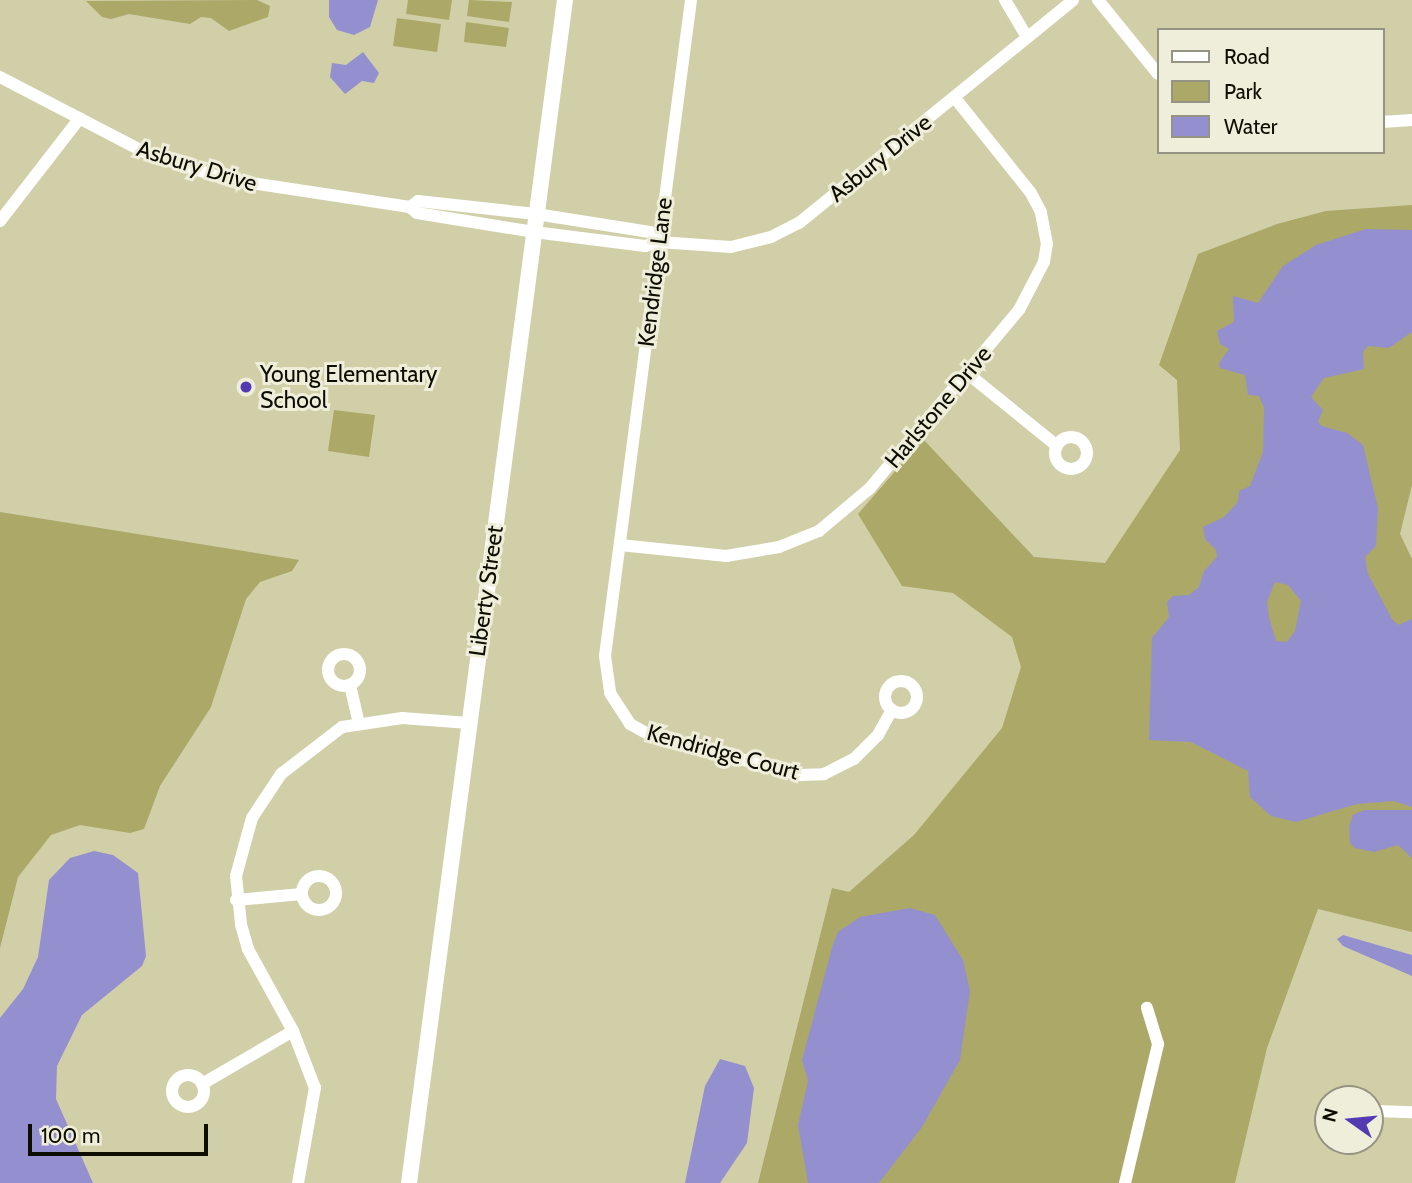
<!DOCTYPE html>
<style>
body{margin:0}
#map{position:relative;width:1412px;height:1183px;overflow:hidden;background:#d0cfa8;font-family:Cabin,sans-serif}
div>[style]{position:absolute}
.green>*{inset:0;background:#aba868}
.water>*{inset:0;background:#9490cf}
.minor>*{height:12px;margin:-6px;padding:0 6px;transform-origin:6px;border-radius:6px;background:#fff}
.minor>.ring{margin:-6px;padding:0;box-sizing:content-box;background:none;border:12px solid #fff;border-radius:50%}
.tertiary>*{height:16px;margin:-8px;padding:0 8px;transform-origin:8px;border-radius:8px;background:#fff}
.dots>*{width:19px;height:19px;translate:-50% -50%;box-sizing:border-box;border:4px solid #efeeda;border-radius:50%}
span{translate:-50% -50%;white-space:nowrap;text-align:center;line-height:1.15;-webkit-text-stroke:6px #efeeda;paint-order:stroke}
.street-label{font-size:23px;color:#0e0d02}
.poi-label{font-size:23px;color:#0e0d02}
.left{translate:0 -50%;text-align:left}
.legend{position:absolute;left:1157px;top:28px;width:228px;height:126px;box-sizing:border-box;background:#efeeda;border:2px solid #959484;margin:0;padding:9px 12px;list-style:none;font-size:21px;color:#0e0d02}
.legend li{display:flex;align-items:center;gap:14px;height:35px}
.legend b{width:35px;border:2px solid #959484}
.north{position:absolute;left:1314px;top:1085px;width:70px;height:70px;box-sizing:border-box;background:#efeeda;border:2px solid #959484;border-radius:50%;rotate:285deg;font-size:19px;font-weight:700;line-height:28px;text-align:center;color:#0e0d02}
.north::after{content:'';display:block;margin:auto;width:24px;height:32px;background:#533ab2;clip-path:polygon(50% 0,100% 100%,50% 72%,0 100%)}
.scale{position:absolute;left:28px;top:1124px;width:180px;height:32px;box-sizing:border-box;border:4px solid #0e0d02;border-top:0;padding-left:9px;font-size:21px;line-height:24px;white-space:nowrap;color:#0e0d02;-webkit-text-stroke:5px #efeeda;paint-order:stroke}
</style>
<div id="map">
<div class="green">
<div style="clip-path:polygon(257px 0,270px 6px,268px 17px,229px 31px,211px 18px,201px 17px,190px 24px,129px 14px,111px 19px,102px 17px,86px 1px)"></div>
<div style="clip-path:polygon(408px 0,452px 0,449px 20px,406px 14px)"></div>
<div style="clip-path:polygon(469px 0,512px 2px,509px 22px,467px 16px)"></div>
<div style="clip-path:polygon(397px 18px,441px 24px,437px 52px,393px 46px)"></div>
<div style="clip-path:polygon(466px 22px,509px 28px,506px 47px,464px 42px)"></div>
<div style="clip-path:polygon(1412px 205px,1412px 485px,1400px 534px,1412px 559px,1412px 932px,1318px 909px,1267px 1048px,1235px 1183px,758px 1183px,832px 888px,849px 892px,914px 835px,1002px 728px,1021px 667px,1012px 637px,953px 593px,902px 586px,858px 514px,923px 439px,1034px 557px,1105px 563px,1180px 450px,1177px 380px,1159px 365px,1198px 254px,1277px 224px,1326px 211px)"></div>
<div style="clip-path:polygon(334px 410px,375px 415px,369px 457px,328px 451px)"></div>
<div style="clip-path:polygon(0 512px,299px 560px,292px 571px,260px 582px,246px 599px,211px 707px,160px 786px,144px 829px,130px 833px,80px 825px,51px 835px,18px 877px,0 948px)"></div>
</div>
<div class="water">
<div style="clip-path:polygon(329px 0,378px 0,370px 27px,354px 35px,337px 30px,329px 17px)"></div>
<div style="clip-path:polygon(363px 52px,379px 73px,374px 83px,362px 81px,345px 94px,330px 77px,332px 63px,346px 65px)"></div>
<div style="clip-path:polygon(evenodd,1366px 229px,1412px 230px,1412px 332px,1389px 348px,1368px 346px,1363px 352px,1364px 369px,1324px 378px,1311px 397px,1323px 410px,1318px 422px,1322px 426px,1347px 433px,1363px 445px,1378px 508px,1376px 546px,1365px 557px,1368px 574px,1392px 619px,1398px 625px,1412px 619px,1412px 807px,1394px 801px,1357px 804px,1296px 822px,1271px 816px,1250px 797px,1248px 771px,1191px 742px,1149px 740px,1152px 638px,1169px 617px,1167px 602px,1173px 596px,1189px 595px,1199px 587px,1204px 571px,1217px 557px,1216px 550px,1205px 539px,1203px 527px,1224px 517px,1238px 502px,1239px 491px,1250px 486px,1263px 452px,1264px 408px,1259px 396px,1248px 395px,1245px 375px,1220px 368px,1219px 363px,1229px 349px,1220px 344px,1217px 331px,1234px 322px,1233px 296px,1258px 303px,1283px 266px,1316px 245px,1366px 229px,1275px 582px,1288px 585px,1301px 601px,1295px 631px,1287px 642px,1276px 641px,1269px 617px,1267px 602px,1275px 582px)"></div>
<div style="clip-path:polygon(1364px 810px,1412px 810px,1412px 858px,1398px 845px,1374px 852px,1355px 848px,1350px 843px,1349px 826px,1353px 815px)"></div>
<div style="clip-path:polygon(94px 851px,113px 855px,138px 873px,146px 956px,142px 966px,82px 1015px,57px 1066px,56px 1099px,93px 1183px,0 1183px,0 1018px,23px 989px,38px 957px,49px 880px,70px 858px)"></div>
<div style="clip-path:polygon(910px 908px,935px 915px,963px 960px,970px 991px,960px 1060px,922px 1127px,879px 1183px,808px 1183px,798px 1125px,808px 1081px,802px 1060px,833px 944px,838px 932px,860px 917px)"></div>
<div style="clip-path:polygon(1343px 935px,1412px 955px,1412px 976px,1343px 946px,1337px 939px)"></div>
<div style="clip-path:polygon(720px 1059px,745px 1066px,754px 1088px,747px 1143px,720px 1183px,685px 1183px,705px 1086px)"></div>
</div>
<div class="minor">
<div style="left:691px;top:0;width:662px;rotate:97.47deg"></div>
<div style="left:605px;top:656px;width:37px;rotate:82deg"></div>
<div style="left:610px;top:693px;width:37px;rotate:57deg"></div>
<div style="left:630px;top:724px;width:23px;rotate:29deg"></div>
<div style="left:650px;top:735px;width:155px;rotate:14.9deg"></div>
<div style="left:800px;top:775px;width:24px;rotate:-2deg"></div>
<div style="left:824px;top:774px;width:34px;rotate:-27deg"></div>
<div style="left:854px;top:759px;width:34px;rotate:-45deg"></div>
<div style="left:878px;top:735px;width:29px;rotate:-61deg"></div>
<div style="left:1005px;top:0;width:43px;rotate:59.3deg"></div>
<div style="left:1098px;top:0;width:95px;rotate:51deg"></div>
<div style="left:0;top:77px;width:165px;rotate:27.5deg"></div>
<div style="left:146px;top:153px;width:83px;rotate:18.2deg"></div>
<div style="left:225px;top:179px;width:187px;rotate:8.6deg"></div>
<div style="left:410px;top:207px;width:9px;rotate:41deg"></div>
<div style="left:417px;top:213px;width:119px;rotate:9.2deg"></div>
<div style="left:534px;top:232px;width:112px;rotate:7.2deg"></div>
<div style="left:645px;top:246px;width:15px;rotate:-16deg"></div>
<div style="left:659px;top:242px;width:72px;rotate:4deg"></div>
<div style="left:731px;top:247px;width:41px;rotate:-14deg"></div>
<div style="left:771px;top:237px;width:31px;rotate:-27deg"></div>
<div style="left:799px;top:223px;width:353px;rotate:-39.1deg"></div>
<div style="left:1382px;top:122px;width:30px;rotate:-4deg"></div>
<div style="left:410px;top:207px;width:10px;rotate:-37deg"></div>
<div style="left:418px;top:201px;width:119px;rotate:6.3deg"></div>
<div style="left:536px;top:214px;width:115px;rotate:9deg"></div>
<div style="left:650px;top:232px;width:13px;rotate:48deg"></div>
<div style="left:0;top:221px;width:130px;rotate:-52.2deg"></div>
<div style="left:967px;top:373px;width:116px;rotate:39deg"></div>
<div class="ring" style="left:1055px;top:437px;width:20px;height:20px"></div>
<div style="left:620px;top:545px;width:107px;rotate:5.9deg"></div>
<div style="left:726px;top:556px;width:54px;rotate:-9.6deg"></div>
<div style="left:779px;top:547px;width:43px;rotate:-21.8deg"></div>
<div style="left:819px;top:531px;width:67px;rotate:-40.1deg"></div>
<div style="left:870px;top:488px;width:232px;rotate:-50.1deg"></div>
<div style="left:1019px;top:310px;width:54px;rotate:-62.5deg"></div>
<div style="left:1044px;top:262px;width:18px;rotate:-81deg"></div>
<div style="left:1047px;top:244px;width:33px;rotate:-101deg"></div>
<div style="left:1041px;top:212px;width:21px;rotate:-118deg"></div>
<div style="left:1031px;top:193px;width:122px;rotate:-128.7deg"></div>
<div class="ring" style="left:328px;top:654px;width:20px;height:20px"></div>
<div class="ring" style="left:885px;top:681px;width:20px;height:20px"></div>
<div style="left:350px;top:685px;width:40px;rotate:77deg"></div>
<div class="ring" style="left:302px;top:876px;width:22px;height:22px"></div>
<div style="left:236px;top:900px;width:66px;rotate:-5.2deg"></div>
<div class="ring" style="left:172px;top:1075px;width:20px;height:20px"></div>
<div style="left:202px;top:1084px;width:105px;rotate:-30.2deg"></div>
<div style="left:1370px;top:1103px;width:15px;rotate:62deg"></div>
<div style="left:1377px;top:1116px;width:16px;rotate:117deg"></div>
<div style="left:1377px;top:1111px;width:35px;rotate:2deg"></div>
<div style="left:298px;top:1183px;width:97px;rotate:-79.9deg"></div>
<div style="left:315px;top:1088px;width:61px;rotate:-111.1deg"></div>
<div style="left:293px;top:1031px;width:94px;rotate:-118.8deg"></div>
<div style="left:248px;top:949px;width:26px;rotate:-106deg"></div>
<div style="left:241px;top:924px;width:48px;rotate:-95.9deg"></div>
<div style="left:236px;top:876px;width:60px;rotate:-74.6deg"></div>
<div style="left:252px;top:818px;width:53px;rotate:-56.6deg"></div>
<div style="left:281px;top:774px;width:77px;rotate:-37.6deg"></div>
<div style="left:342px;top:727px;width:61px;rotate:-8.5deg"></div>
<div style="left:402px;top:718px;width:67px;rotate:4.3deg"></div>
<div style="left:1125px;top:1183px;width:143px;rotate:-76.6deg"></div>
<div style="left:1158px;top:1044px;width:38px;rotate:-107deg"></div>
</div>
<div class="tertiary">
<div style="left:409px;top:1183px;width:1193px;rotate:-82.49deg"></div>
</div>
<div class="dots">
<div style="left:246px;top:387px;background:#533ab2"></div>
</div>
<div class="street-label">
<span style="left:880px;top:158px;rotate:-39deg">Asbury Drive</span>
<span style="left:197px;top:166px;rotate:17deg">Asbury Drive</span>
<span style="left:655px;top:272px;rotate:-83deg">Kendridge Lane</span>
<span style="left:938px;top:407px;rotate:-50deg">Harlstone Drive</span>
<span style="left:486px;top:591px;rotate:-82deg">Liberty Street</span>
<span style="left:723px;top:752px;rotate:15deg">Kendridge Court</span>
</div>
<div class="poi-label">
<span class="left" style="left:260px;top:387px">Young Elementary<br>School</span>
</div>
<ul class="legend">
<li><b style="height:9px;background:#fff"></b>Road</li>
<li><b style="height:19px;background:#aba868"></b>Park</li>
<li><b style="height:19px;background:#9490cf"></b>Water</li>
</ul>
<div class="north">N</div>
<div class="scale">100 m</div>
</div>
